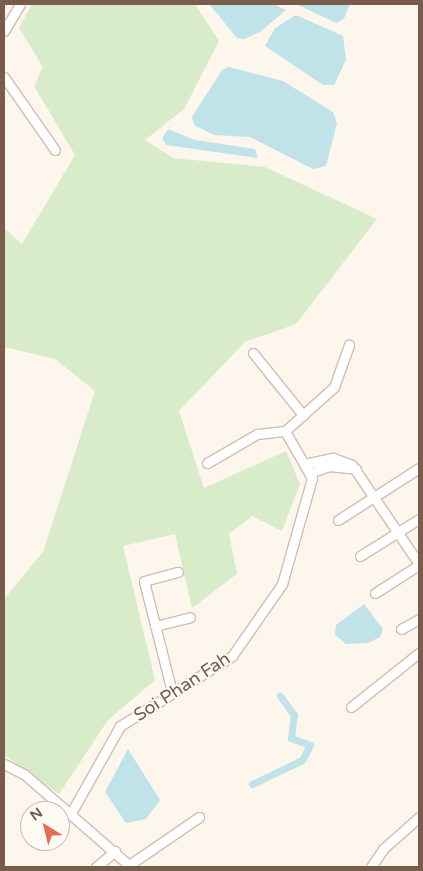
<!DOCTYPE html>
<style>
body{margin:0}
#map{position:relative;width:423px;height:871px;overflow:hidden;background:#fdf6ec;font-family:"Varela Round",sans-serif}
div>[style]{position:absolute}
.green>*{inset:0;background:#d8ecc9}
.water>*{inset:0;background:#bfe3e8}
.canal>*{height:7px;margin:-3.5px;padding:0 3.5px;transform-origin:3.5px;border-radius:3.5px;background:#bfe3e8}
.roads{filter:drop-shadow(1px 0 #d1beb0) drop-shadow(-1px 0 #d1beb0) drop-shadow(0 1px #d1beb0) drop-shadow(0 -1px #d1beb0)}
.minor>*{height:9px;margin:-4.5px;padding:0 4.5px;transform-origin:4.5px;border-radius:4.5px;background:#fff}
span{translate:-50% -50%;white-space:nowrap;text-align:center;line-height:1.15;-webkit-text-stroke:4px #fffaf3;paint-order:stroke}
.street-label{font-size:18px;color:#7a5c4d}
.frame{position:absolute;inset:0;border:5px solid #7a5c4d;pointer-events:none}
.north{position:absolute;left:20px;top:801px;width:50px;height:50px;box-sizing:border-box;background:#fffaf3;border:1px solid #cabbb1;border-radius:50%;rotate:324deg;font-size:14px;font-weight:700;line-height:20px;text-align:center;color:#7a5c4d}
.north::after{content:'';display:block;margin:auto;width:18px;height:22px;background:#e76f51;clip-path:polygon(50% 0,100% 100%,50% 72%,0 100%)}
</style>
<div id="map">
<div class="green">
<div style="clip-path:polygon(32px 4px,195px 4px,219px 41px,184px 109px,145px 140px,173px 158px,265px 167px,377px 219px,296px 324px,245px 342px,179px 411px,204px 488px,286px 451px,300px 484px,282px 531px,252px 516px,229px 534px,237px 574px,192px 608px,175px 534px,123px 546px,155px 680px,108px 720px,59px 794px,4px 755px,4px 599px,43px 552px,95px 391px,55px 359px,4px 347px,4px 228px,22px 244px,75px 155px,34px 86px,43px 67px,19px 28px)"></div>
</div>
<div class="water">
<div style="clip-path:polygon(209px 4px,273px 4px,286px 10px,260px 32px,244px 39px,237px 38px)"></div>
<div style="clip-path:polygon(296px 4px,350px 4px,344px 19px,336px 23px)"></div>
<div style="clip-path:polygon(296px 15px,343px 36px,346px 60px,334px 85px,323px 85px,265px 46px,275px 28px)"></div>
<div style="clip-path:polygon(229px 67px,283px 81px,333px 112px,337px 123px,326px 166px,313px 169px,250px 137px,214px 135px,194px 125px,192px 117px,222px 70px)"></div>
<div style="clip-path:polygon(168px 129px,195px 140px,255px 149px,258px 158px,166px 145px,162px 138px)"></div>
<div style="clip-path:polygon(364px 604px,383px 629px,380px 637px,368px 643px,346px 644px,335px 635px,336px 625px)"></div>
<div style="clip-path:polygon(128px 749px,160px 800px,146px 819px,126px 823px,105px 792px)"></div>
</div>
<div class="canal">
<div style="left:252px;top:784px;width:55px;rotate:-25.6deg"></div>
<div style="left:302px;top:760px;width:17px;rotate:-62deg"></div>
<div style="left:310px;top:745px;width:20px;rotate:-160deg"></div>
<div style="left:291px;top:738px;width:23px;rotate:-83deg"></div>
<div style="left:294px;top:715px;width:24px;rotate:-126deg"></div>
</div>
<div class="roads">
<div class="minor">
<div style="left:4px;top:31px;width:31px;rotate:-59deg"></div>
<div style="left:4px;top:77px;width:89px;rotate:55.1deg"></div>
<div style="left:253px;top:353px;width:80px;rotate:51.1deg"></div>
<div style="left:285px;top:431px;width:66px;rotate:-41.9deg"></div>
<div style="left:334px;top:387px;width:45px;rotate:-70.3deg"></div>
<div style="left:207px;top:463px;width:58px;rotate:-30.1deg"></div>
<div style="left:257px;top:434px;width:28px;rotate:-6deg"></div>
<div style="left:304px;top:464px;width:30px;rotate:-12deg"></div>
<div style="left:333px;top:458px;width:20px;rotate:20deg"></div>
<div style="left:352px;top:465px;width:120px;rotate:55.9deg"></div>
<div style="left:309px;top:473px;width:21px;rotate:-19deg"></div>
<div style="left:329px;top:466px;width:27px;rotate:6deg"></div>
<div style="left:338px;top:520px;width:96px;rotate:-32.7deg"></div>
<div style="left:360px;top:556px;width:70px;rotate:-32.1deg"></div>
<div style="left:375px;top:593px;width:52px;rotate:-32.5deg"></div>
<div style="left:155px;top:626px;width:36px;rotate:-14deg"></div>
<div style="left:401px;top:629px;width:21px;rotate:-29deg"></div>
<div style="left:172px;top:692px;width:114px;rotate:-104.2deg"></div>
<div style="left:144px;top:581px;width:35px;rotate:-15deg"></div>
<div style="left:351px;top:707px;width:87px;rotate:-38.5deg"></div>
<div style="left:4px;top:764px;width:22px;rotate:27deg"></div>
<div style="left:24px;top:774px;width:142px;rotate:41deg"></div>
<div style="left:71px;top:813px;width:100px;rotate:-60.6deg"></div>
<div style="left:120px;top:726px;width:132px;rotate:-32deg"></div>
<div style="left:232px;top:656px;width:88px;rotate:-55.2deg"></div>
<div style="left:282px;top:584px;width:110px;rotate:-74.2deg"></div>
<div style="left:312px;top:478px;width:54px;rotate:-119.9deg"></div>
<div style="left:129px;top:865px;width:85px;rotate:-34.4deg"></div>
<div style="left:96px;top:867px;width:25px;rotate:-40deg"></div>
<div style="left:371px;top:867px;width:22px;rotate:-56deg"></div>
<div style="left:383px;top:849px;width:48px;rotate:-41.6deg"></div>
</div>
</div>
<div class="street-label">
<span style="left:182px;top:687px;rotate:-33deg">Soi Phan Fah</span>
</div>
<div class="frame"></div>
<div class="north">N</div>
</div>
